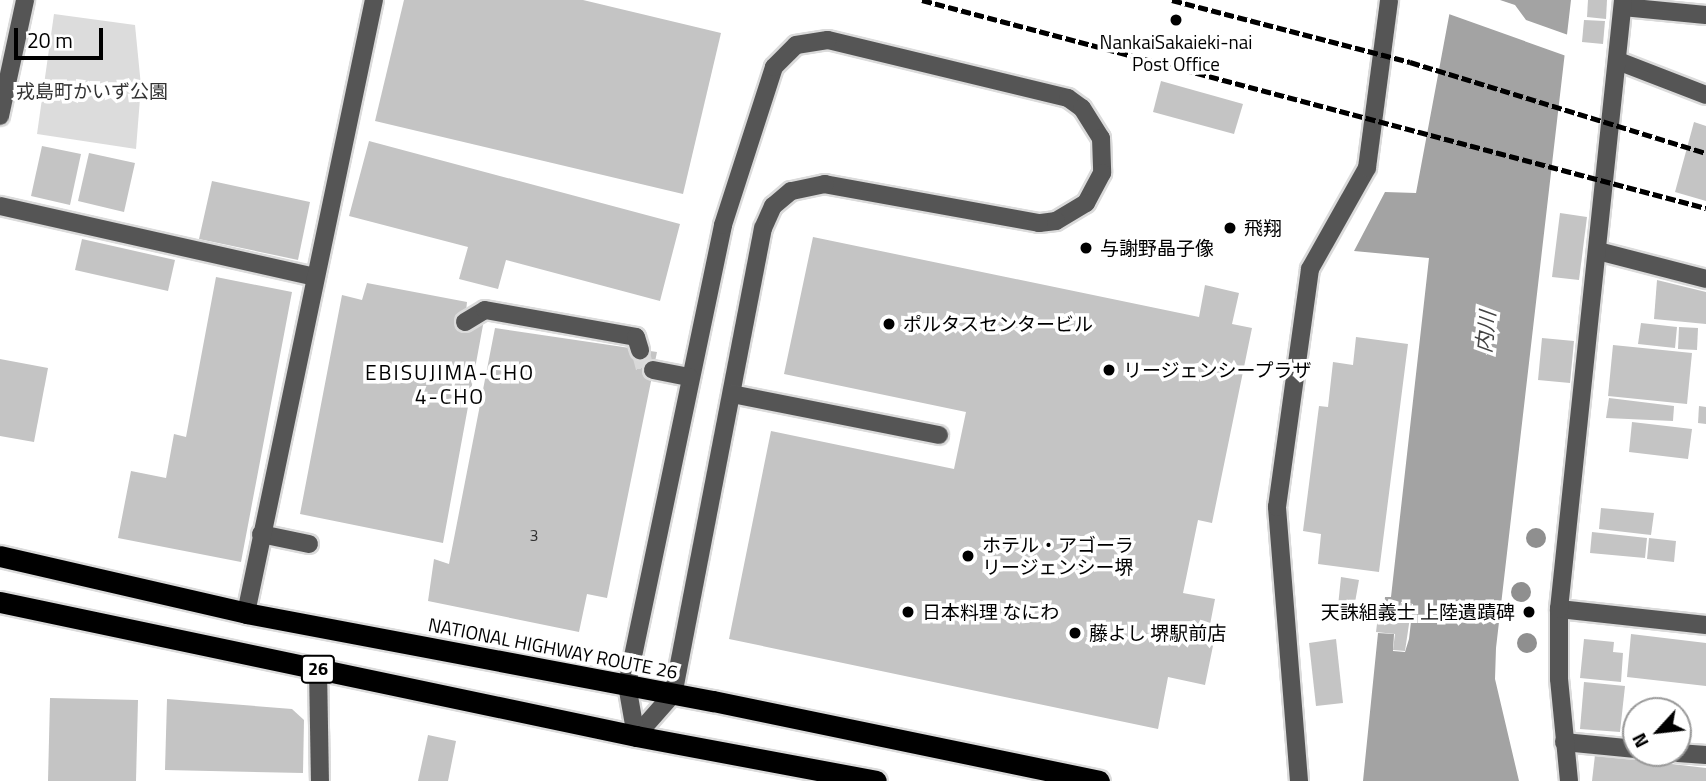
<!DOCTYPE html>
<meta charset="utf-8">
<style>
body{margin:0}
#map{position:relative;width:1706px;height:781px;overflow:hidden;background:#fff;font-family:"Titillium Web","Noto Sans JP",sans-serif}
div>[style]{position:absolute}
.green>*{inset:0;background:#dcdcdc}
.water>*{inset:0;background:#a3a3a3}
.pier>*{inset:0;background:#fff}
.building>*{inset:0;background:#c4c4c4}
.minor-tunnel>*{height:18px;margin-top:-9px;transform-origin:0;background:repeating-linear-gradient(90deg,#d9d9d9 0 18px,transparent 0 27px)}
.roads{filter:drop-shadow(2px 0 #dbdbdb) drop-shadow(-2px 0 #dbdbdb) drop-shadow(0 2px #dbdbdb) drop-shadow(0 -2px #dbdbdb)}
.minor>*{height:18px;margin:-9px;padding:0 9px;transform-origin:9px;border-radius:9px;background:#555}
.highway>*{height:21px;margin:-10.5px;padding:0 10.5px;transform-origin:10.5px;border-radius:10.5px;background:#000}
.rail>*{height:5px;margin-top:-2.5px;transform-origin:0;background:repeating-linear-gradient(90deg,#000 0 10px,transparent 0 13.5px)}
.trees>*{width:20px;height:20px;margin:-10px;border-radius:50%;background:#8f8f8f}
.dots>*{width:19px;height:19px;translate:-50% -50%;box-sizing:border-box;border:4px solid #fff;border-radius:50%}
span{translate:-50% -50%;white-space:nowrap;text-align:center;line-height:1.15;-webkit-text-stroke:7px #fff;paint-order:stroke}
.number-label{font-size:16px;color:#313131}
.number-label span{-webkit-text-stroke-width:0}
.shield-label span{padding:2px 5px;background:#fff;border:2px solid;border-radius:5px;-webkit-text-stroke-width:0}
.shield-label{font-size:18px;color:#000;font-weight:700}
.poi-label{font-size:19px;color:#000}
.left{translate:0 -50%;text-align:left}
.right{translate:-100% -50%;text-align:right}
.park-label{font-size:19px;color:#333}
.street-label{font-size:19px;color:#000}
.water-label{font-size:21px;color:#444;font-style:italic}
.neighbourhood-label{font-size:21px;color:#000;letter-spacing:2px}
.north{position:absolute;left:1622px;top:697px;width:70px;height:70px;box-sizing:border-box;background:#fff;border:2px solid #999;border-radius:50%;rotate:243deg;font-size:19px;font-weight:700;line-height:28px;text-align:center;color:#000}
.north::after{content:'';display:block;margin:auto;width:24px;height:32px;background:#000;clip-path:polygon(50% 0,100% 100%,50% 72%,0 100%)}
.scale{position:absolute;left:14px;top:28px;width:89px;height:32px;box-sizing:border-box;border:4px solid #000;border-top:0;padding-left:9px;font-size:21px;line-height:24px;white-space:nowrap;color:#000;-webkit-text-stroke:5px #fff;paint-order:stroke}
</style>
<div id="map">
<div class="green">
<div style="clip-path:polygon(54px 14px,135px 25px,141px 86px,136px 149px,37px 134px)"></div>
</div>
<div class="water">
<div style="clip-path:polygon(1452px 0,1571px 0,1496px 648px,1495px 679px,1519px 781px,1363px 781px,1378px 633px,1394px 634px,1393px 651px,1405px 652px,1409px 639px,1413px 604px,1401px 602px,1400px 609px,1384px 608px,1385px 597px,1391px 597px,1429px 258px,1354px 251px,1385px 192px,1416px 193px)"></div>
</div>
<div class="pier">
<div style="clip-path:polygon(1448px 0,1500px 0,1515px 5px,1526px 20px,1571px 36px,1569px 57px,1446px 13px)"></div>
</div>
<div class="building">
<div style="clip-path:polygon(404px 0,583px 0,721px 33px,683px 194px,375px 121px)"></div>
<div style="clip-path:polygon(1588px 0,1607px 0,1606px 19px,1587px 17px)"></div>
<div style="clip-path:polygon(1584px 20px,1605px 21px,1603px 44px,1582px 42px)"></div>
<div style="clip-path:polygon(1161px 81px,1243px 104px,1234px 134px,1153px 112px)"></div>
<div style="clip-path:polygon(1694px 122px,1706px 126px,1706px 201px,1675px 192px)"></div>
<div style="clip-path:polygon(369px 141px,680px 224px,660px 301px,506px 260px,498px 289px,459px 279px,468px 247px,349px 216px)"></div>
<div style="clip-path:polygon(42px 146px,81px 154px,70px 205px,31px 196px)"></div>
<div style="clip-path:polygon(89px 153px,135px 163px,124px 212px,78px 201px)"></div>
<div style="clip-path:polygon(212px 181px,310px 202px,298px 260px,199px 239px)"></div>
<div style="clip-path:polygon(1560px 213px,1587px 217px,1579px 280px,1552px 277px)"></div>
<div style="clip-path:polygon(813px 237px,1199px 317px,1205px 285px,1239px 293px,1232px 324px,1252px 328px,1212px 523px,1198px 520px,1183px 593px,1215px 599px,1208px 635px,1215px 636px,1205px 685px,1168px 677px,1158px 729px,729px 639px,771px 431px,954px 469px,966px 412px,784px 374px)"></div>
<div style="clip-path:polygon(82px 239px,175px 260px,168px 291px,75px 270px)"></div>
<div style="clip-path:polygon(216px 277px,292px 292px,241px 562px,118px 538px,131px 471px,166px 478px,174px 434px,186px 437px)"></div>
<div style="clip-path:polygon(1657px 280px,1706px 292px,1706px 324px,1654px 319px)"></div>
<div style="clip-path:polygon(367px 283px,467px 302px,465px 322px,483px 325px,443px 543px,300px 514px,342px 295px,362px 300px)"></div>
<div style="clip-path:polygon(1641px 323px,1677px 327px,1675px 348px,1638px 344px)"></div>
<div style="clip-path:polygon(1679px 327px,1698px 328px,1697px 350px,1678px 349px)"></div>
<div style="clip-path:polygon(495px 328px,657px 352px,607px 598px,587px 594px,579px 632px,428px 601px,434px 559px,449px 564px)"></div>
<div style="clip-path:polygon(1356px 337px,1408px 344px,1379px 572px,1318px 564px,1321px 534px,1303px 531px,1319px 406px,1328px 407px,1333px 362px,1353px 365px)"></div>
<div style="clip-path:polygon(1542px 338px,1574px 341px,1570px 383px,1538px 380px)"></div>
<div style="clip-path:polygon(1613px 345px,1692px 353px,1687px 404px,1608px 396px)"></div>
<div style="clip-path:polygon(0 359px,48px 368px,34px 442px,0 436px)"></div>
<div style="clip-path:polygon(1609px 398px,1674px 406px,1673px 421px,1606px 418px)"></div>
<div style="clip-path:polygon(1699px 406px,1706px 407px,1706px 424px,1698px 423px)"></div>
<div style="clip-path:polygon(1632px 422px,1692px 429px,1688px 459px,1629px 452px)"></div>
<div style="clip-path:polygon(1601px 508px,1654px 513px,1651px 535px,1599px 529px)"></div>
<div style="clip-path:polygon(1592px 532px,1647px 538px,1645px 558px,1590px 553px)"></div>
<div style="clip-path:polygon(1649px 538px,1676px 541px,1674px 562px,1647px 559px)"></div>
<div style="clip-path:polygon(1341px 577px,1359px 580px,1354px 608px,1338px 606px)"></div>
<div style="clip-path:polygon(1401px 603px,1412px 604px,1405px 651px,1393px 650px,1395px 634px,1376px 632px,1379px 608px,1400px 610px)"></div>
<div style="clip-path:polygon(1631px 634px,1706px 643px,1706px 686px,1627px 677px)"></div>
<div style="clip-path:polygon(1336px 639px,1343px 703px,1316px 706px,1309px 643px)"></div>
<div style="clip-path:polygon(1584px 639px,1614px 642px,1613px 652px,1623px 653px,1621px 682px,1580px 678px)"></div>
<div style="clip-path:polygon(1584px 682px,1625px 686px,1620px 732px,1580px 729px)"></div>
<div style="clip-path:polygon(50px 698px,138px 700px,136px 781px,48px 781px)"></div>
<div style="clip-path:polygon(167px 699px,292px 709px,304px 720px,303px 773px,165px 770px)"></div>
<div style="clip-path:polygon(428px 735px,456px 741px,448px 781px,418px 781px)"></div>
<div style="clip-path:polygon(1595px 755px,1706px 768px,1706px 781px,1592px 781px)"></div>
</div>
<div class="minor-tunnel">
<div style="left:640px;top:350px;width:20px;rotate:75deg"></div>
<div style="left:645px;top:369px;width:8px;rotate:7deg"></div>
</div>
<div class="roads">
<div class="minor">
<div style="left:1623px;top:7px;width:83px;rotate:5.5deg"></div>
<div style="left:828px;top:40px;width:247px;rotate:13.6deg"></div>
<div style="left:1068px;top:98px;width:17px;rotate:36deg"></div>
<div style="left:1082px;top:108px;width:36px;rotate:58deg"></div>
<div style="left:1101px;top:138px;width:35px;rotate:88deg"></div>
<div style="left:1102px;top:173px;width:34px;rotate:118deg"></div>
<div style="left:1086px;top:203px;width:35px;rotate:149deg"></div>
<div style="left:1056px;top:221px;width:17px;rotate:173deg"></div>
<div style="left:1039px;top:223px;width:218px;rotate:-169.7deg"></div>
<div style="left:825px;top:184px;width:35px;rotate:168deg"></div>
<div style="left:791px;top:191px;width:23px;rotate:140deg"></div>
<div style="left:773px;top:206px;width:24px;rotate:114deg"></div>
<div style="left:763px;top:228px;width:475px;rotate:100.9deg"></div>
<div style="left:673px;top:694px;width:56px;rotate:131.4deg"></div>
<div style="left:636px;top:736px;width:52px;rotate:-100deg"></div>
<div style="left:627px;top:685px;width:470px;rotate:-78.2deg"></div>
<div style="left:723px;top:225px;width:166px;rotate:-72.1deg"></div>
<div style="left:774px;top:67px;width:31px;rotate:-45deg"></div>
<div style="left:796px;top:45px;width:32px;rotate:-9deg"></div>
<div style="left:1618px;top:61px;width:94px;rotate:21.1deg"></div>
<div style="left:0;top:116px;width:119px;rotate:-77.8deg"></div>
<div style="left:0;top:206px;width:322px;rotate:12.7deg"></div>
<div style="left:1598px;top:251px;width:112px;rotate:14.5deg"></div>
<div style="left:465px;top:322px;width:23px;rotate:-31deg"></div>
<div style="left:485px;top:310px;width:153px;rotate:10.1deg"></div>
<div style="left:636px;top:337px;width:14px;rotate:73deg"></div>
<div style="left:653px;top:370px;width:37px;rotate:11deg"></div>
<div style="left:732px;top:394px;width:211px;rotate:11.2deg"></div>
<div style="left:261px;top:534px;width:49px;rotate:11.8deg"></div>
<div style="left:1559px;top:609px;width:148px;rotate:6.2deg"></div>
<div style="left:246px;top:613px;width:626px;rotate:-78.21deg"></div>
<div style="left:318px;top:669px;width:112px;rotate:89deg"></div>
<div style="left:1564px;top:742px;width:72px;rotate:5.6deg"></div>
<div style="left:1678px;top:753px;width:28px;rotate:4deg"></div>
<div style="left:1299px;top:781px;width:275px;rotate:-94.6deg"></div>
<div style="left:1277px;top:507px;width:240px;rotate:-82.1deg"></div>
<div style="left:1310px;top:269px;width:116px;rotate:-60.6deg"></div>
<div style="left:1367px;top:168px;width:169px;rotate:-82.5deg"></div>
<div style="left:1569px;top:781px;width:102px;rotate:-95.6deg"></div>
<div style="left:1559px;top:679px;width:70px;rotate:-90deg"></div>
<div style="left:1559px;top:609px;width:612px;rotate:-84deg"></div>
</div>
<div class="highway">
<div style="left:0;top:556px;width:253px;rotate:13deg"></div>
<div style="left:246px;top:613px;width:475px;rotate:10.7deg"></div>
<div style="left:713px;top:701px;width:394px;rotate:11.7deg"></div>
<div style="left:0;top:602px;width:650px;rotate:11.9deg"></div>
<div style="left:636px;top:736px;width:244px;rotate:10.6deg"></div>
</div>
</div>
<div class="rail">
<div style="left:922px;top:0;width:811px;rotate:14.86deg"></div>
<div style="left:1172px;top:0;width:246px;rotate:14.6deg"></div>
<div style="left:1410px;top:62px;width:310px;rotate:17.1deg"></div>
</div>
<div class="trees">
<div style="left:1536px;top:538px"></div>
<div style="left:1521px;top:592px"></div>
<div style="left:1527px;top:643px"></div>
</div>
<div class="dots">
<div style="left:1176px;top:20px;background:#000"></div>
<div style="left:1230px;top:228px;background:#000"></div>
<div style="left:1086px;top:248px;background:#000"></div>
<div style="left:889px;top:324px;background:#000"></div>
<div style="left:1109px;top:370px;background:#000"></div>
<div style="left:968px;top:556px;background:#000"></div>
<div style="left:908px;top:612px;background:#000"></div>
<div style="left:1529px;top:612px;background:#000"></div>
<div style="left:1075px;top:633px;background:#000"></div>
</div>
<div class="number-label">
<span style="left:534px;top:535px">3</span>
</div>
<div class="shield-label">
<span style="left:318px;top:669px">26</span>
</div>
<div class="poi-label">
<span style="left:1176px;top:53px">NankaiSakaieki-nai<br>Post Office</span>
<span class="left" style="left:1244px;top:228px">飛翔</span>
<span class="left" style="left:1100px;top:248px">与謝野晶子像</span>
<span class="left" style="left:903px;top:324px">ポルタスセンタービル</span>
<span class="left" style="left:1123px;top:370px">リージェンシープラザ</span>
<span class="left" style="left:982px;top:556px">ホテル・アゴーラ<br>リージェンシー堺</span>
<span class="left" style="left:922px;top:612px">日本料理 なにわ</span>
<span class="right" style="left:1515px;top:612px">天誅組義士 上陸遺蹟碑</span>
<span class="left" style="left:1089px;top:633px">藤よし 堺駅前店</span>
</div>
<div class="park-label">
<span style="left:92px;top:91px">戎島町かいず公園</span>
</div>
<div class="street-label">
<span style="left:553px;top:648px;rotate:11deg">NATIONAL HIGHWAY ROUTE 26</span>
</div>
<div class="water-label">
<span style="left:1485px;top:332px;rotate:-84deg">内川</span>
</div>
<div class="neighbourhood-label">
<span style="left:450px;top:384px">EBISUJIMA-CHO<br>4-CHO</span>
</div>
<div class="north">N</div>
<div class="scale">20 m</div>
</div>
